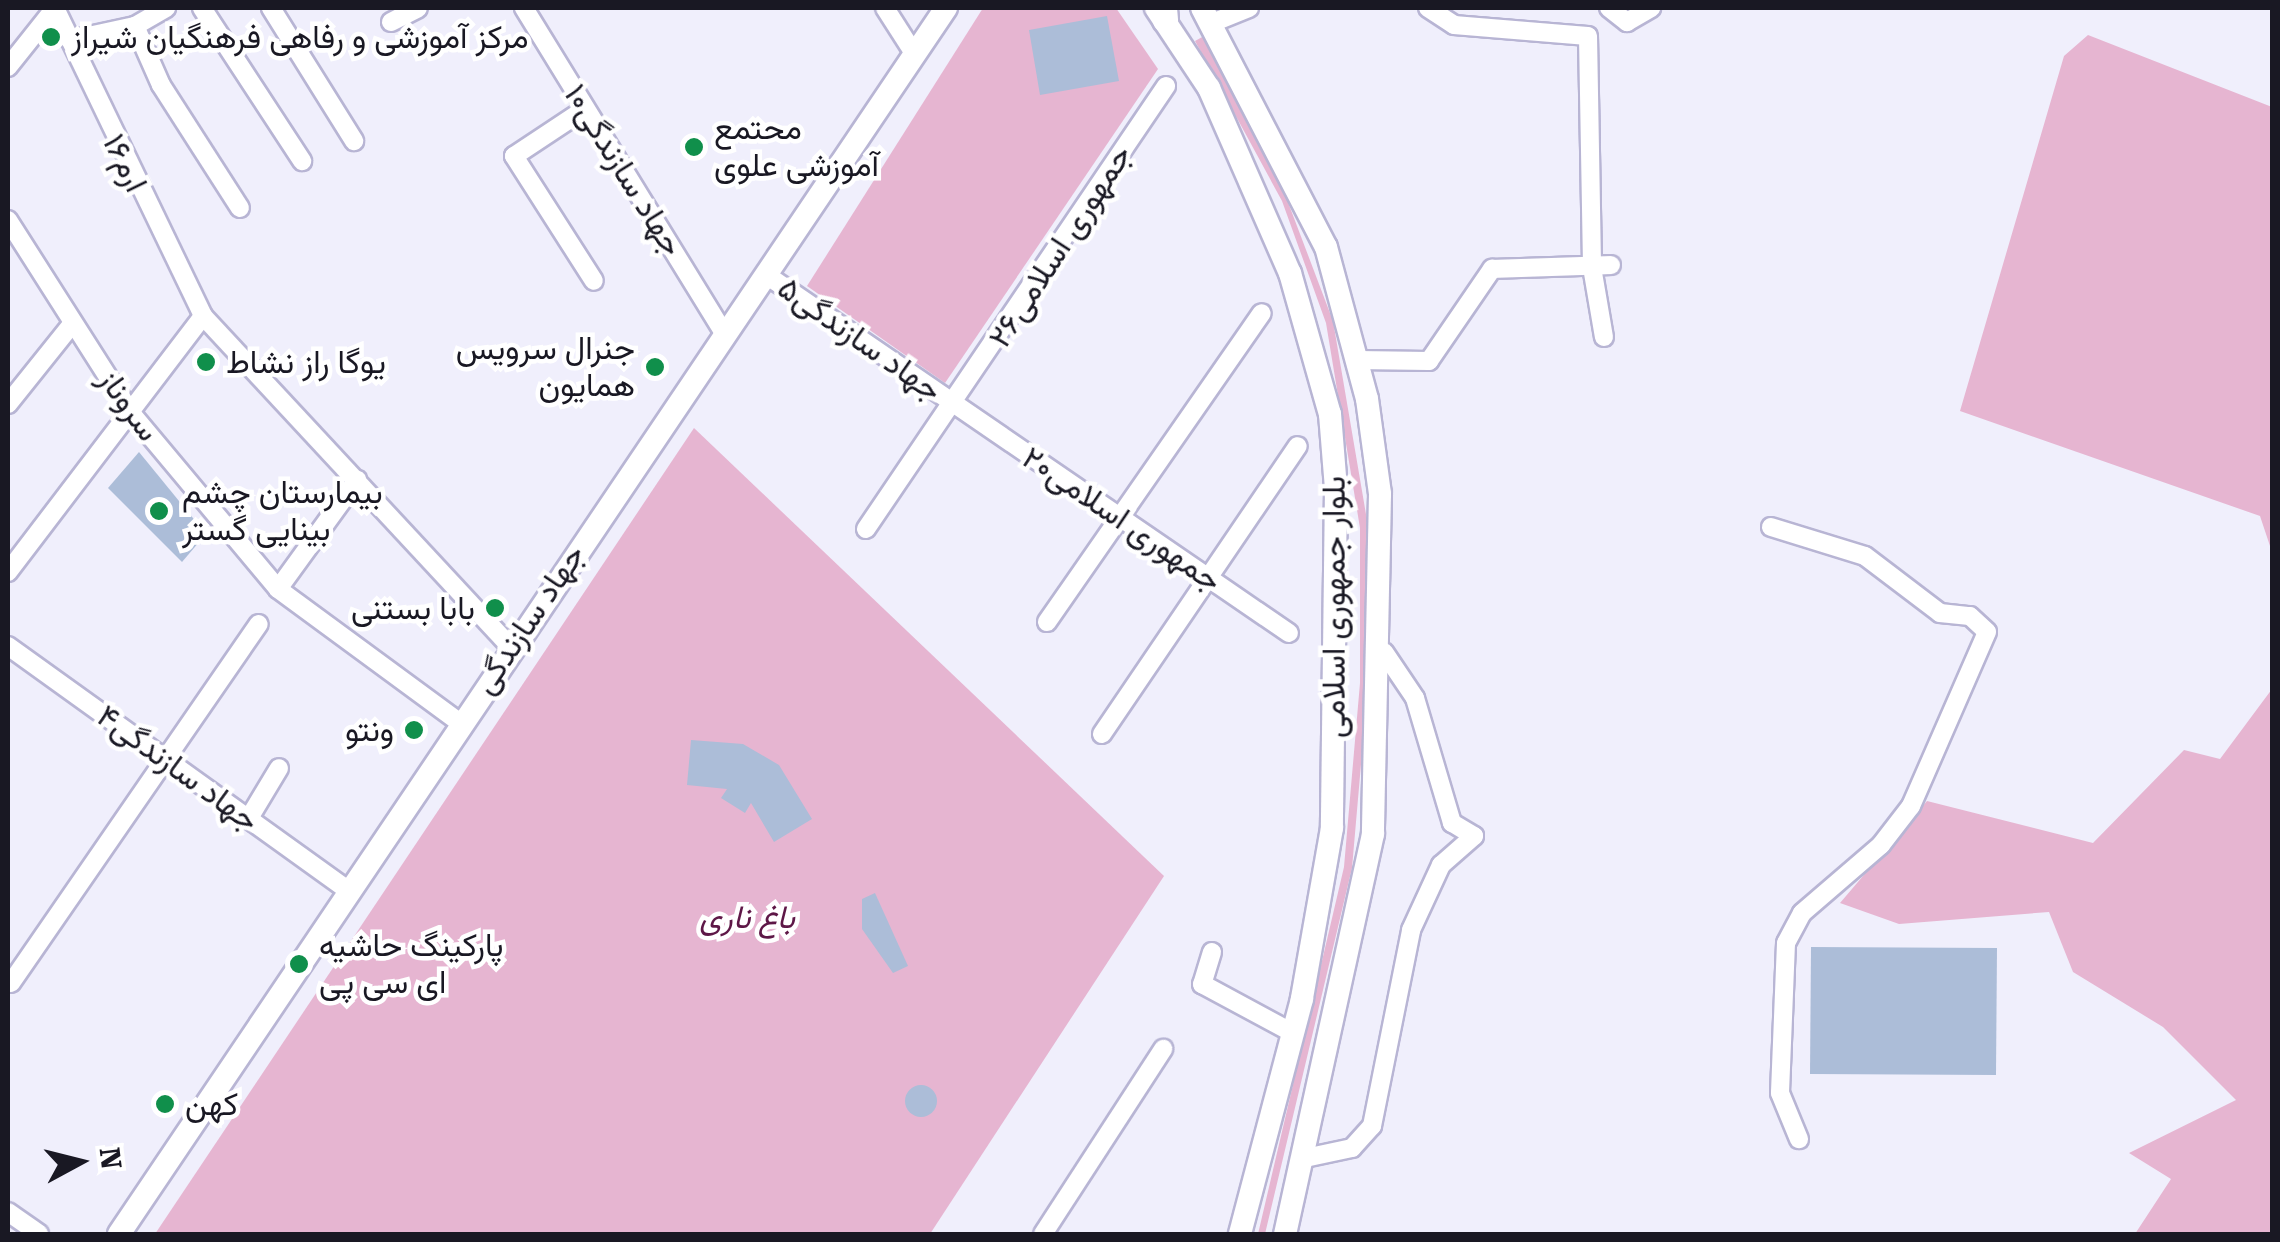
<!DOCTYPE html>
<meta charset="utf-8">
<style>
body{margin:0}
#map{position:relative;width:2280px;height:1242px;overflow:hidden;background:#f0effc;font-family:"Roboto Serif",Vazirmatn,serif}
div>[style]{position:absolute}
.green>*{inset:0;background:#e6b5d1}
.building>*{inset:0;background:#acbdd8}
.round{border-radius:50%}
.roads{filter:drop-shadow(2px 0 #b8b5d4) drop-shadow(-2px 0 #b8b5d4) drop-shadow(0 2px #b8b5d4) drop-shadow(0 -2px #b8b5d4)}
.minor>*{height:18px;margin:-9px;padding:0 9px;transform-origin:9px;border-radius:9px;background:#fff}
.major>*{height:22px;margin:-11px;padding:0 11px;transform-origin:11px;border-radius:11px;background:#fff}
.highway>*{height:25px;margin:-12.5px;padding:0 12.5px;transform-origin:12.5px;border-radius:12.5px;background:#fff}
.dots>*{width:28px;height:28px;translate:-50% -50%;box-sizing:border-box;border:5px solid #fff;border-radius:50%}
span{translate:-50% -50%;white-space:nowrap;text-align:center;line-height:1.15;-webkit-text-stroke:9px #fff;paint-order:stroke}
.poi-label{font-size:32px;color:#191823}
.left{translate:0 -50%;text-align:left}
.right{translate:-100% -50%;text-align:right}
.street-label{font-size:32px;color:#191823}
.park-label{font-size:32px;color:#5e1747;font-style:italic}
.frame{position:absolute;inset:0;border:10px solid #191823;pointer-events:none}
.north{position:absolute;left:30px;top:1112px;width:100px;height:100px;-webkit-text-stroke:8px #fff;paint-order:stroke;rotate:83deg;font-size:28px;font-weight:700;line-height:40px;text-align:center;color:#191823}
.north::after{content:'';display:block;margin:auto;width:35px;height:45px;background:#191823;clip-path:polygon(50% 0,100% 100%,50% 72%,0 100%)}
</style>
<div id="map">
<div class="green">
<div style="clip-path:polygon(983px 8px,1116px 8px,1158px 69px,945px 383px,807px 286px)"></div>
<div style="clip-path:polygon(2088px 35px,2272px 107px,2272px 552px,2260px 516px,1960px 411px,2064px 56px)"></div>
<div style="clip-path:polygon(1204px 36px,1272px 160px,1333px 321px,1368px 526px,1368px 684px,1352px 868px,1265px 1234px,1258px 1234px,1344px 867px,1360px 683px,1360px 528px,1326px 323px,1282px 201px,1195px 41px)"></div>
<div style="clip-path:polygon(694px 428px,1164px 876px,930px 1234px,155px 1234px)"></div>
<div style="clip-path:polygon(2272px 689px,2272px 1234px,2135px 1234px,2171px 1179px,2129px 1153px,2236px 1100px,2163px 1027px,2073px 972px,2049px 912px,1899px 924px,1840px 903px,1927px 801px,2093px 843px,2184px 750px,2220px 759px)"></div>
</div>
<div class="building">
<div style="clip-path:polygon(1107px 16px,1119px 81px,1040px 95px,1029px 30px)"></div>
<div style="clip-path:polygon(139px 452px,206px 534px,182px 562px,108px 488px)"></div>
<div style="clip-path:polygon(691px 740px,743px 744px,779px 765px,812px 819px,774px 842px,751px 803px,745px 813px,721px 798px,727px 789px,687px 785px)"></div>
<div style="clip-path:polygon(875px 893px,908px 966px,893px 973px,862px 929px,862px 899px)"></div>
<div style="clip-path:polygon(1811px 947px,1997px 948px,1996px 1075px,1810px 1074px)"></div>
<div class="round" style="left:905px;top:1085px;width:32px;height:32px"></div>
</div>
<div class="roads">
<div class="minor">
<div style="left:55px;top:8px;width:342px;rotate:64.3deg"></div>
<div style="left:203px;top:316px;width:451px;rotate:47.1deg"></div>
<div style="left:202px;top:8px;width:183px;rotate:56.8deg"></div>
<div style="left:271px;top:8px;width:157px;rotate:58deg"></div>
<div style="left:524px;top:8px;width:382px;rotate:58.4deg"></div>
<div style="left:885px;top:8px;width:56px;rotate:57.4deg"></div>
<div style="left:1428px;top:8px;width:31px;rotate:33deg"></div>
<div style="left:1454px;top:25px;width:134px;rotate:4.7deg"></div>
<div style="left:1588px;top:36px;width:231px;rotate:89deg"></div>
<div style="left:1592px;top:267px;width:71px;rotate:80.3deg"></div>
<div style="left:1609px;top:8px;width:23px;rotate:38deg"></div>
<div style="left:1627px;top:22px;width:28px;rotate:-30deg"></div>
<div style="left:391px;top:22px;width:30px;rotate:-27deg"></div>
<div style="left:1212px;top:23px;width:40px;rotate:-22deg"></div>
<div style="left:135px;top:26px;width:64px;rotate:66.2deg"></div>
<div style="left:161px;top:85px;width:146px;rotate:57.3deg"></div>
<div style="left:70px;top:40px;width:66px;rotate:-12.2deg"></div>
<div style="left:135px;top:26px;width:36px;rotate:-30deg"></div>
<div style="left:8px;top:67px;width:75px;rotate:-51.5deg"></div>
<div style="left:585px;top:109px;width:85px;rotate:146.5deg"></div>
<div style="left:514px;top:156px;width:148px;rotate:57.4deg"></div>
<div style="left:8px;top:220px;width:229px;rotate:57.5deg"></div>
<div style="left:131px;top:413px;width:229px;rotate:50.1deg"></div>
<div style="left:278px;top:589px;width:225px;rotate:36.3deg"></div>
<div style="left:765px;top:274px;width:635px;rotate:34.42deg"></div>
<div style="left:1357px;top:360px;width:72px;rotate:0.8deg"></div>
<div style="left:1429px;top:361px;width:112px;rotate:-55.6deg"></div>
<div style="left:1492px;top:269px;width:119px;rotate:-1.9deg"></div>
<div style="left:8px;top:404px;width:102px;rotate:-51.3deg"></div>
<div style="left:1771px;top:527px;width:98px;rotate:17.1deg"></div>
<div style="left:1865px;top:556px;width:94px;rotate:37.2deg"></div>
<div style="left:1940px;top:613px;width:30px;rotate:6deg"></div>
<div style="left:1970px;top:616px;width:23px;rotate:43deg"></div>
<div style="left:1987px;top:632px;width:190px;rotate:113.6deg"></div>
<div style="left:1911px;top:806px;width:49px;rotate:127.6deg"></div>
<div style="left:1881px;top:845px;width:104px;rotate:139.3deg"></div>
<div style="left:1802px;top:913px;width:34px;rotate:118deg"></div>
<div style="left:1786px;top:943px;width:150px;rotate:92.3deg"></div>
<div style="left:1780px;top:1093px;width:50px;rotate:67.6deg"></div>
<div style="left:866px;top:529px;width:535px;rotate:-55.89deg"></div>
<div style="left:8px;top:572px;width:322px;rotate:-52.7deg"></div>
<div style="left:278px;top:589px;width:135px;rotate:-54.1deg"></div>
<div style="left:1047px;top:622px;width:376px;rotate:-55.2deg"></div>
<div style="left:8px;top:646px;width:418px;rotate:35.7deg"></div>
<div style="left:1102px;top:734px;width:348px;rotate:-55.8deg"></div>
<div style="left:249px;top:818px;width:58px;rotate:-59deg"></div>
<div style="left:1212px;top:952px;width:34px;rotate:107deg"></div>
<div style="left:1202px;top:984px;width:103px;rotate:28.3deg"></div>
<div style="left:11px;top:983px;width:436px;rotate:-55.4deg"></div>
<div style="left:1305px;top:1158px;width:48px;rotate:-12deg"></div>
<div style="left:1352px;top:1148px;width:30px;rotate:-48deg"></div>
<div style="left:1372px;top:1126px;width:200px;rotate:-78.7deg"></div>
<div style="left:1411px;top:930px;width:72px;rotate:-65.2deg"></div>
<div style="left:1441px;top:865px;width:44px;rotate:-41.3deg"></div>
<div style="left:1474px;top:836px;width:26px;rotate:-149deg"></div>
<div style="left:1452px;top:823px;width:130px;rotate:-106.5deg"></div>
<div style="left:1415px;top:698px;width:55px;rotate:-124deg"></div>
<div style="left:8px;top:1212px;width:38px;rotate:35deg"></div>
<div style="left:1043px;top:1234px;width:221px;rotate:-57deg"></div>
</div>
<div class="major">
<div style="left:1156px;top:8px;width:96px;rotate:56.5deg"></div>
<div style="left:1209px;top:88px;width:202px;rotate:66.4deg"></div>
<div style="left:1290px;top:273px;width:147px;rotate:74.2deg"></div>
<div style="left:1330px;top:414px;width:74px;rotate:85.4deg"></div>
<div style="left:1336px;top:488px;width:340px;rotate:90.7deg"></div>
<div style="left:1332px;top:828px;width:174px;rotate:100deg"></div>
<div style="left:1302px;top:999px;width:243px;rotate:104.8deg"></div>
<div style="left:1202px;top:8px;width:269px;rotate:62.6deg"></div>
<div style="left:1326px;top:247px;width:157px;rotate:74.9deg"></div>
<div style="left:1367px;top:399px;width:96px;rotate:82.2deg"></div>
<div style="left:1380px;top:494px;width:340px;rotate:91.2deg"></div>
<div style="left:1373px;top:834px;width:410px;rotate:102.4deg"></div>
<div style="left:119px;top:1234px;width:1479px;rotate:-56deg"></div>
</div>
<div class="highway">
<div style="left:1164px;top:8px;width:12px;rotate:85deg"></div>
</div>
</div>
<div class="dots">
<div style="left:51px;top:37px;background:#108f4b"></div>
<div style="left:694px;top:147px;background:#108f4b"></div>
<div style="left:206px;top:362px;background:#108f4b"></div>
<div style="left:655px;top:367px;background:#108f4b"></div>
<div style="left:159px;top:511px;background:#108f4b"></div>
<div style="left:495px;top:608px;background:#108f4b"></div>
<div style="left:414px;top:730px;background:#108f4b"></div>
<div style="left:299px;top:964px;background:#108f4b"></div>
<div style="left:165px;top:1104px;background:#108f4b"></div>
</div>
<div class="poi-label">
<span class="left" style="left:71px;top:37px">مرکز آموزشی و رفاهی فرهنگیان شیراز</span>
<span class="left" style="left:714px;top:147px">محتمع<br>آموزشی علوی</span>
<span class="right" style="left:635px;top:367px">جنرال سرویس<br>همایون</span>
<span class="left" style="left:226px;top:362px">یوگا راز نشاط</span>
<span class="left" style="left:182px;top:511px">بیمارستان چشم<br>بینایی گستر</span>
<span class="right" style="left:475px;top:608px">بابا بستنی</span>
<span class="right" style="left:394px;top:730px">ونتو</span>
<span class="left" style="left:319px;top:964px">پارکینگ حاشیه<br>ای سی پی</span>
<span class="left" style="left:185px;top:1104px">کهن</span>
</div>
<div class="street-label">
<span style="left:125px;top:163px;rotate:64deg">ارم۱۶</span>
<span style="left:624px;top:170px;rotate:58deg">جهاد سازندگی۱۰</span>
<span style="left:1060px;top:246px;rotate:-57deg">جمهوری اسلامی۲۶</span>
<span style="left:860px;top:339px;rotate:35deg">جهاد سازندگی۵</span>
<span style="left:129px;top:405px;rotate:54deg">سروناز</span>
<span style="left:1122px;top:519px;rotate:34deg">جمهوری اسلامی۲۰</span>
<span style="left:1334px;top:607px;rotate:-90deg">بلوار جمهوری اسلامی</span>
<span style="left:529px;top:619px;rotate:-56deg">جهاد سازندگی</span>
<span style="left:178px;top:768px;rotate:36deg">جهاد سازندگی۴</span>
</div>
<div class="park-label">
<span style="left:747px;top:917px">باغ ناری</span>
</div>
<div class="frame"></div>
<div class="north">N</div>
</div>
